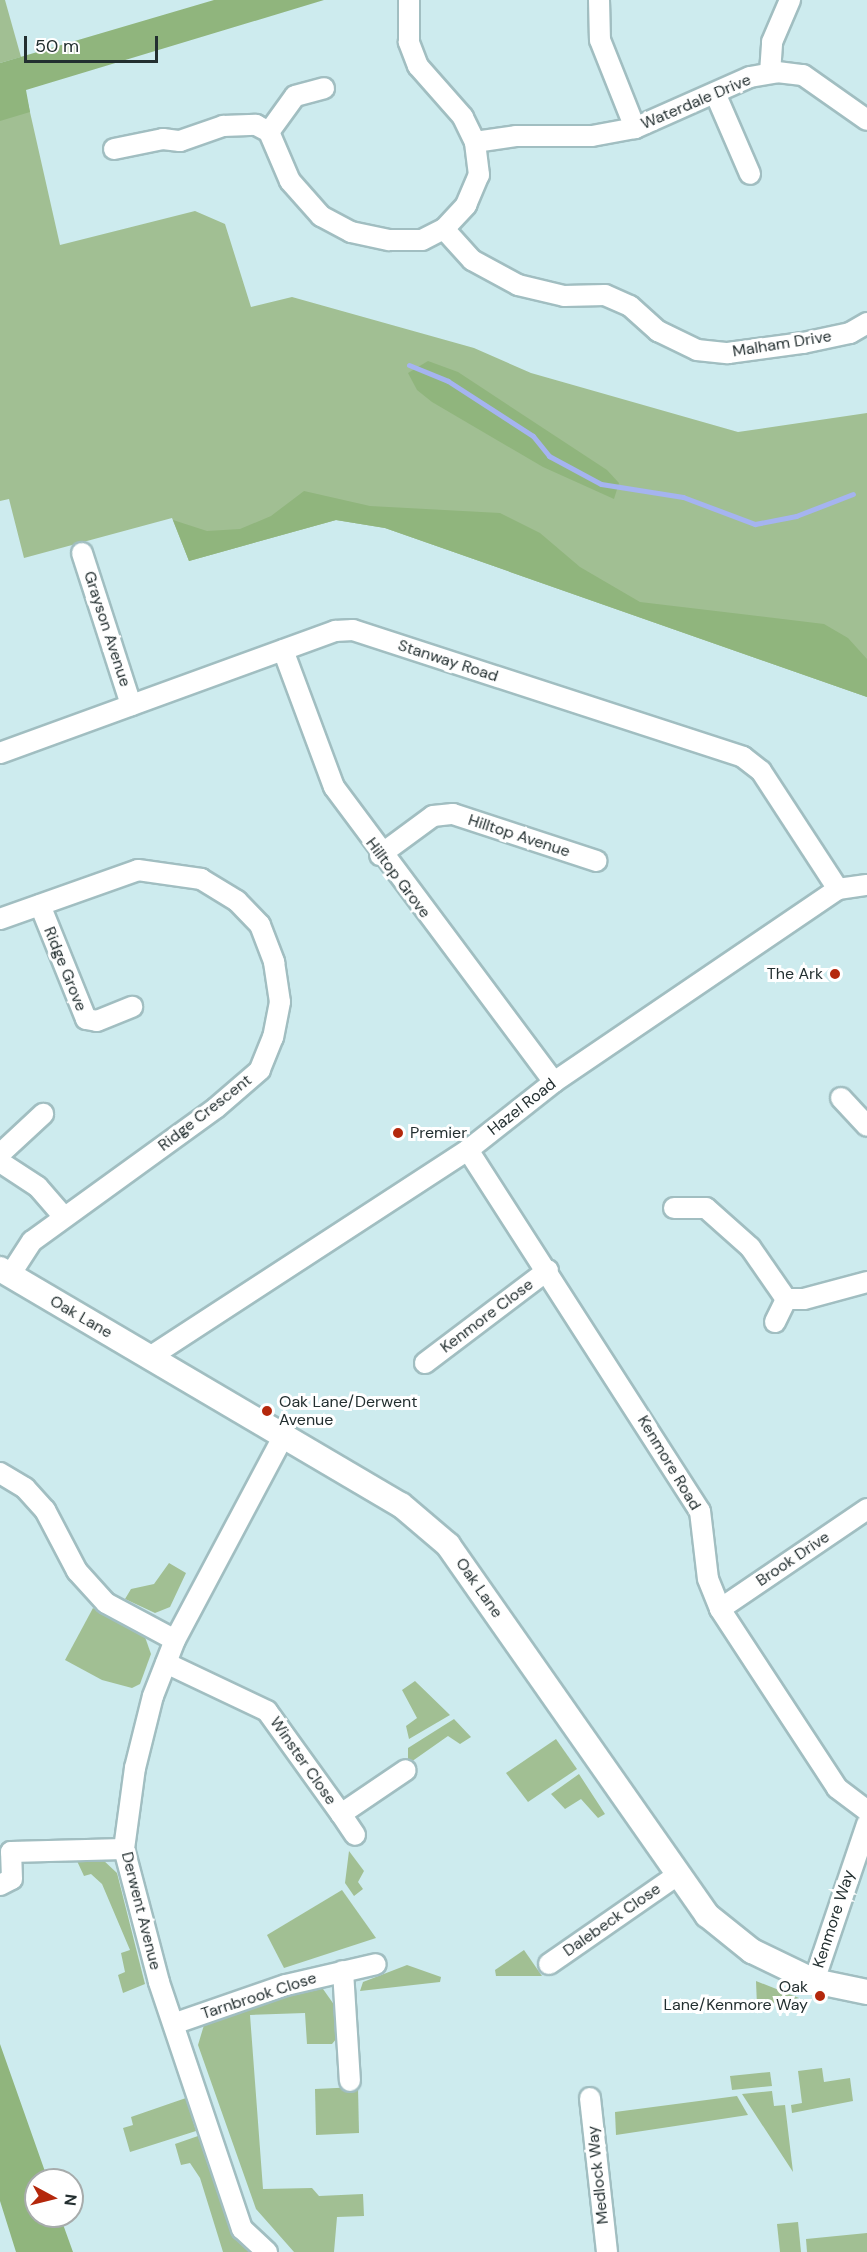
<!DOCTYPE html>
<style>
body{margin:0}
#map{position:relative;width:867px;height:2252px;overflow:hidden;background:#cdebee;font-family:"DM Sans",sans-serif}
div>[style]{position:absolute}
.green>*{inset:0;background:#a1bf93}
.forest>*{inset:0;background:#90b57d}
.stream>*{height:5px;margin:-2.5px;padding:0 2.5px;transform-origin:2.5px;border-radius:2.5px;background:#a5b4f0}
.roads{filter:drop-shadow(2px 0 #a1bec1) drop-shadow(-2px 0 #a1bec1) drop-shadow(0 2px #a1bec1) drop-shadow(0 -2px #a1bec1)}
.minor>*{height:20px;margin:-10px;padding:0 10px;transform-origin:10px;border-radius:10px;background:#fff}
.tertiary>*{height:24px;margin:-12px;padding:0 12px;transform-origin:12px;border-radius:12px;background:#fff}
.dots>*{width:16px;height:16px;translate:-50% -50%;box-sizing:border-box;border:3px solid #fff;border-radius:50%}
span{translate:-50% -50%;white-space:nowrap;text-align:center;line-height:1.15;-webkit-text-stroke:6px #fff;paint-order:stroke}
.street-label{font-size:16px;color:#232f30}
.poi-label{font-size:16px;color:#232f30}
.right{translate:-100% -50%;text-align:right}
.left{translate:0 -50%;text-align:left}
.north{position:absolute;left:24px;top:2168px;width:60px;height:60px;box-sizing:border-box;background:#fff;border:2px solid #a7acac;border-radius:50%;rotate:97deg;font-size:16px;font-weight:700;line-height:24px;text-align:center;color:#232f30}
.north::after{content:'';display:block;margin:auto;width:21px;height:27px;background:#b4280c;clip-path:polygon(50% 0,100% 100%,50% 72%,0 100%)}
.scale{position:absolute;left:24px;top:36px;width:134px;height:27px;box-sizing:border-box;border:3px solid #232f30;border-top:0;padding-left:8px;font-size:18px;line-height:21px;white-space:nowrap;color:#232f30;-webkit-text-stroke:4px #fff;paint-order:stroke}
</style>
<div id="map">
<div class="green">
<div style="clip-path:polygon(0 0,5px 0,21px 57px,0 63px)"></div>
<div style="clip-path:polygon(25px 90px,60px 245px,195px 211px,225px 224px,251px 307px,292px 297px,474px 348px,531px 373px,738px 432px,867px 413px,867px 697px,385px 528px,336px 520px,189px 561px,172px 518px,24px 558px,9px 499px,0 501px,0 97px)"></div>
<div style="clip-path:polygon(169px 1563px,186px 1573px,170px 1607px,155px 1613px,125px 1599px,131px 1589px,154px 1584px)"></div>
<div style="clip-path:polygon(93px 1608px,145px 1637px,151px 1654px,140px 1684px,132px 1688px,102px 1680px,65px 1660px)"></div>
<div style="clip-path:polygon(415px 1681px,450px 1715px,409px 1739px,406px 1726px,417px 1718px,402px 1690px)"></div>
<div style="clip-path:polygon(454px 1719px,471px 1737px,460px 1744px,448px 1736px,411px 1762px,408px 1759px,408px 1748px)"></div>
<div style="clip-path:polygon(556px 1739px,577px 1769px,528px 1802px,506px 1773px)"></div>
<div style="clip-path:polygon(579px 1774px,605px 1814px,598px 1818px,581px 1799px,565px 1809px,551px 1794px)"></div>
<div style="clip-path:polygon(349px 1851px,364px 1871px,358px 1882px,363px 1889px,354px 1896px,345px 1883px)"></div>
<div style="clip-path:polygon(102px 1859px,117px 1873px,145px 1984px,123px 1993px,118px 1975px,125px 1972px,121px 1953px,130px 1950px,102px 1884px,91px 1874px,84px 1876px,77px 1861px)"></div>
<div style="clip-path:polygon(342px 1890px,376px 1938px,284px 1968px,267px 1935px)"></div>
<div style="clip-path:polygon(524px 1950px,542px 1976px,496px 1976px,495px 1970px)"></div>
<div style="clip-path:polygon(407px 1965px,441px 1977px,440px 1982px,360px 1991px,363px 1982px)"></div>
<div style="clip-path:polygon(756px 1981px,799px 1998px,757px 2006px)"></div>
<div style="clip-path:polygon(310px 1989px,323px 1989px,335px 2006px,337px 2038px,332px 2044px,307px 2044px,305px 2013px,250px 2015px,263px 2189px,312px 2188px,319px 2196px,363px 2194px,364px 2216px,337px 2217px,334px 2252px,294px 2252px,256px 2209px,198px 2045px,204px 2025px)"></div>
<div style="clip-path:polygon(822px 2068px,824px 2082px,850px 2078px,853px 2101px,792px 2113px,791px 2105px,802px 2103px,798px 2071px)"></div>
<div style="clip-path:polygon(770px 2072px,772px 2086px,732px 2090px,730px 2076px)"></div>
<div style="clip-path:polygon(358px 2087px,359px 2133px,316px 2135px,315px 2089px)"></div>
<div style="clip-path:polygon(772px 2091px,774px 2106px,785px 2105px,793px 2172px,742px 2094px)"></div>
<div style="clip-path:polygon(737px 2096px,748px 2115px,616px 2135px,615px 2112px)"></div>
<div style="clip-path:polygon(186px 2098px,196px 2131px,130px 2152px,123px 2128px,133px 2125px,131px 2117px)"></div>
<div style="clip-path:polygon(198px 2136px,222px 2206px,250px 2252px,223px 2252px,200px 2178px,190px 2163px,181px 2165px,175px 2144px)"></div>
<div style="clip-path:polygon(798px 2222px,801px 2252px,780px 2252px,777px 2224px)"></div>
<div style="clip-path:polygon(867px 2233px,867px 2252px,807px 2252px,806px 2239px)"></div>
</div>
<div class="forest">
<div style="clip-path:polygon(214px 0,324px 0,26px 90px,30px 112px,0 121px,0 63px)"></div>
<div style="clip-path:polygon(428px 361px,458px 372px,607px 470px,619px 483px,614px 499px,543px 467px,432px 402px,417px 390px,408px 373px)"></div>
<div style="clip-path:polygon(304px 491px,370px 506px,500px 513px,540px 533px,580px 567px,640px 602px,824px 624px,848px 638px,867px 659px,867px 697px,385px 528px,336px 520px,189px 561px,173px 520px,207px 531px,240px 529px,271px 516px)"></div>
<div style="clip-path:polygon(0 2044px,48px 2180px,36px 2180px,36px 2216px,60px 2216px,73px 2252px,16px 2252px,0 2201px)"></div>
</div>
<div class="stream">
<div style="left:409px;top:365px;width:42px;rotate:22.3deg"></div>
<div style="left:448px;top:381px;width:101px;rotate:32.9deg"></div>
<div style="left:533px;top:436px;width:26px;rotate:51deg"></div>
<div style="left:549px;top:456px;width:59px;rotate:28.3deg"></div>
<div style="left:601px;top:484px;width:83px;rotate:9deg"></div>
<div style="left:683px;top:497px;width:77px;rotate:20.6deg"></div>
<div style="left:755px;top:524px;width:42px;rotate:-11deg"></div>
<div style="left:796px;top:516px;width:61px;rotate:-21.1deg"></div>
</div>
<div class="roads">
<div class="minor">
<div style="left:599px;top:0;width:40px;rotate:88.6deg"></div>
<div style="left:600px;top:40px;width:95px;rotate:68.3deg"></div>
<div style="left:770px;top:73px;width:31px;rotate:-86deg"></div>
<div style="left:772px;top:42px;width:46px;rotate:-66.8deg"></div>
<div style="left:715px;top:93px;width:88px;rotate:66.6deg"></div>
<div style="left:269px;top:132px;width:44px;rotate:-54.2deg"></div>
<div style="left:295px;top:96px;width:30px;rotate:-15deg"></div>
<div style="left:475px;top:142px;width:41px;rotate:-8.3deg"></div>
<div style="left:516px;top:136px;width:76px"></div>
<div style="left:592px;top:136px;width:44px;rotate:-10.5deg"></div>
<div style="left:635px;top:128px;width:126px;rotate:-23.9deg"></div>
<div style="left:750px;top:77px;width:27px;rotate:-10deg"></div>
<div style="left:777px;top:72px;width:26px;rotate:7deg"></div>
<div style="left:803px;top:75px;width:78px;rotate:35.1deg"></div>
<div style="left:114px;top:149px;width:50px;rotate:-11.5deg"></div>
<div style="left:163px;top:139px;width:17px;rotate:7deg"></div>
<div style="left:180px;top:141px;width:46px;rotate:-19.2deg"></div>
<div style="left:223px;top:126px;width:33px;rotate:-2deg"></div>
<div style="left:256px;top:125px;width:15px;rotate:28deg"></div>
<div style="left:269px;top:132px;width:53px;rotate:66.8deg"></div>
<div style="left:290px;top:181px;width:47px;rotate:48.5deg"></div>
<div style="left:321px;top:216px;width:34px;rotate:28deg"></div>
<div style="left:351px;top:232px;width:39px;rotate:12deg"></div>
<div style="left:389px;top:240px;width:33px"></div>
<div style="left:422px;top:240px;width:25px;rotate:-27deg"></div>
<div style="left:444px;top:229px;width:33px;rotate:-47deg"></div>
<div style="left:466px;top:205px;width:33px;rotate:-67deg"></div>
<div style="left:479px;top:175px;width:33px;rotate:-97deg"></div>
<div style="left:475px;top:142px;width:28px;rotate:-116deg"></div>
<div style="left:463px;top:117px;width:68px;rotate:-131.4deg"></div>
<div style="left:418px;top:66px;width:26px;rotate:-111deg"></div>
<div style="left:409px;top:42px;width:42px;rotate:-90deg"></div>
<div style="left:444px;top:229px;width:42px;rotate:47.9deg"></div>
<div style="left:472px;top:260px;width:52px;rotate:28.5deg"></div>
<div style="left:518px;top:285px;width:47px;rotate:13.4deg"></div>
<div style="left:564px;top:296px;width:41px;rotate:-1.4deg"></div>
<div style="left:605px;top:295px;width:27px;rotate:24deg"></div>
<div style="left:630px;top:306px;width:38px;rotate:42deg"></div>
<div style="left:658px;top:331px;width:43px;rotate:26deg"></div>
<div style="left:697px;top:350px;width:31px;rotate:6deg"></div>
<div style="left:728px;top:353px;width:76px;rotate:-7.6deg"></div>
<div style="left:803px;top:343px;width:48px;rotate:-12deg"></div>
<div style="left:850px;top:333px;width:20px;rotate:-30deg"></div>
<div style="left:82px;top:553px;width:160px;rotate:72.1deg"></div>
<div style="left:283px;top:650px;width:146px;rotate:69.6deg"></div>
<div style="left:334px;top:787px;width:368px;rotate:53.3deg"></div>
<div style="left:0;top:753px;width:357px;rotate:-20deg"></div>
<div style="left:335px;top:631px;width:18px;rotate:-3deg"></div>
<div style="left:353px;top:630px;width:410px;rotate:18deg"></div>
<div style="left:743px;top:757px;width:23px;rotate:38deg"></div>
<div style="left:761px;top:771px;width:141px;rotate:56.9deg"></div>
<div style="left:380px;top:855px;width:66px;rotate:-36.3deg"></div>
<div style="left:433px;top:816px;width:20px;rotate:-6deg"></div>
<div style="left:453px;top:814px;width:151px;rotate:18.1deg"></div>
<div style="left:40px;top:905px;width:123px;rotate:68deg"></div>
<div style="left:86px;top:1019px;width:11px;rotate:10deg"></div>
<div style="left:97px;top:1021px;width:38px;rotate:-22deg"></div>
<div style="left:0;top:919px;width:146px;rotate:-19.5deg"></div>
<div style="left:138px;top:870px;width:64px;rotate:8.1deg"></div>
<div style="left:201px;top:879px;width:42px;rotate:31.4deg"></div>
<div style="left:237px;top:901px;width:33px;rotate:46deg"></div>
<div style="left:260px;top:925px;width:40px;rotate:69deg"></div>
<div style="left:274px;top:962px;width:40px;rotate:81.5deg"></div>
<div style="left:280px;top:1002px;width:36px;rotate:101deg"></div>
<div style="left:273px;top:1037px;width:35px;rotate:112deg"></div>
<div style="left:260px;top:1070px;width:58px;rotate:139.2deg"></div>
<div style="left:216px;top:1108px;width:227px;rotate:144.1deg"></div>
<div style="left:32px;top:1241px;width:40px;rotate:122.9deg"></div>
<div style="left:841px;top:1098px;width:38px;rotate:47deg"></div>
<div style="left:468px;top:1150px;width:429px;rotate:57.3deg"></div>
<div style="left:700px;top:1511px;width:68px;rotate:83.3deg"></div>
<div style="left:708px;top:1579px;width:32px;rotate:68deg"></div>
<div style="left:720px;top:1609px;width:214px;rotate:56.8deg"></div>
<div style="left:837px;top:1788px;width:38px;rotate:37deg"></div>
<div style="left:0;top:1154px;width:59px;rotate:-42.9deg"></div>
<div style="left:0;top:1162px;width:45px;rotate:33.3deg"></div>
<div style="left:38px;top:1187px;width:40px;rotate:49deg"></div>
<div style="left:674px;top:1208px;width:32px"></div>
<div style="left:706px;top:1208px;width:59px;rotate:41.6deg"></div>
<div style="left:750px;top:1247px;width:63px;rotate:55.3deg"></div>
<div style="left:786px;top:1299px;width:18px"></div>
<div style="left:804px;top:1299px;width:65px;rotate:-15.1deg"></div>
<div style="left:775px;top:1322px;width:25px;rotate:-64deg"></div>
<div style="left:150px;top:1357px;width:379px;rotate:-33.1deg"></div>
<div style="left:468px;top:1150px;width:110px;rotate:-38.3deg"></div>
<div style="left:554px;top:1082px;width:343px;rotate:-34.2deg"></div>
<div style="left:838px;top:889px;width:29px;rotate:-8deg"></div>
<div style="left:425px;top:1363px;width:154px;rotate:-37.1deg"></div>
<div style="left:0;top:1473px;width:29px;rotate:31deg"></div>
<div style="left:25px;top:1488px;width:30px;rotate:48deg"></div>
<div style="left:45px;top:1510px;width:69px;rotate:62.3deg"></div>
<div style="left:77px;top:1571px;width:43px;rotate:47.8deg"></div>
<div style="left:106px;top:1603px;width:78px;rotate:28.2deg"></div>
<div style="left:720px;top:1609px;width:178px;rotate:-34.2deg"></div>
<div style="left:166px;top:1663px;width:112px;rotate:25.4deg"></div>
<div style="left:267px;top:1711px;width:127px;rotate:54.3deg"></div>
<div style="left:341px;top:1814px;width:78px;rotate:-34.1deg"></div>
<div style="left:341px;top:1814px;width:25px;rotate:56deg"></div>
<div style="left:0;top:1885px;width:13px;rotate:-27deg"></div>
<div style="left:12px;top:1879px;width:27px;rotate:-92deg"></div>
<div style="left:11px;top:1852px;width:113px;rotate:-1.5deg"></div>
<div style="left:549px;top:1964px;width:155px;rotate:-34.7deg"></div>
<div style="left:343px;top:1971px;width:110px;rotate:86.4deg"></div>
<div style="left:814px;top:1981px;width:166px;rotate:-71.3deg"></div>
<div style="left:176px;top:2023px;width:116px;rotate:-19.1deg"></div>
<div style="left:286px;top:1985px;width:92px;rotate:-13.1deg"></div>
<div style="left:590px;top:2098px;width:155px;rotate:83.7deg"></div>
<div style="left:267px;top:2252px;width:34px;rotate:-137deg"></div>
<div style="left:242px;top:2229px;width:261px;rotate:-108.6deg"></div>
<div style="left:159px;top:1982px;width:138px;rotate:-104.7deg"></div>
<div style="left:124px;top:1849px;width:82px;rotate:-82.3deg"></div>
<div style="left:135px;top:1768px;width:74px;rotate:-76deg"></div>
<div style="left:153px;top:1696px;width:60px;rotate:-68.6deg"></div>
<div style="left:175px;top:1640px;width:230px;rotate:-62deg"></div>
</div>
<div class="tertiary">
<div style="left:0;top:1269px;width:465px;rotate:30.5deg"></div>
<div style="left:401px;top:1505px;width:62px;rotate:40.4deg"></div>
<div style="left:448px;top:1545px;width:452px;rotate:55deg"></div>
<div style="left:707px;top:1915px;width:58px;rotate:38.7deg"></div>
<div style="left:752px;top:1951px;width:69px;rotate:25.8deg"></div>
<div style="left:814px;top:1981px;width:54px;rotate:11.7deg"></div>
</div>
</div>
<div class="dots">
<div style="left:835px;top:974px;background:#b4280c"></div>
<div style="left:398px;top:1133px;background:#b4280c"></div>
<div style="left:267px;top:1411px;background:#b4280c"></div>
<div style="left:820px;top:1996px;background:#b4280c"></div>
</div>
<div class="street-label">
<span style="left:696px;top:102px;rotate:-23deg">Waterdale Drive</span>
<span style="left:782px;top:344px;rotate:-9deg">Malham Drive</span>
<span style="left:107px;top:629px;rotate:72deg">Grayson Avenue</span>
<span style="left:448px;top:661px;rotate:18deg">Stanway Road</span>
<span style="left:519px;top:836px;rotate:18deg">Hilltop Avenue</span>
<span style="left:398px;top:878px;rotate:53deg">Hilltop Grove</span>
<span style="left:65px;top:969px;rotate:68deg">Ridge Grove</span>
<span style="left:522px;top:1107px;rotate:-38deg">Hazel Road</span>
<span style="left:205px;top:1113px;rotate:-38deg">Ridge Crescent</span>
<span style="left:487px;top:1316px;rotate:-37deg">Kenmore Close</span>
<span style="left:81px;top:1317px;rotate:30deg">Oak Lane</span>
<span style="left:669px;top:1463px;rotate:59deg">Kenmore Road</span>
<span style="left:793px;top:1559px;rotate:-34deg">Brook Drive</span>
<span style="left:479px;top:1588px;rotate:55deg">Oak Lane</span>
<span style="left:303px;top:1761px;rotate:55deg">Winster Close</span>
<span style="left:141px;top:1911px;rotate:76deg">Derwent Avenue</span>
<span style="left:834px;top:1919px;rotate:-72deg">Kenmore Way</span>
<span style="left:612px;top:1920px;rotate:-35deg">Dalebeck Close</span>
<span style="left:259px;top:1996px;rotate:-18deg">Tarnbrook Close</span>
<span style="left:598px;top:2175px;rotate:-96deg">Medlock Way</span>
</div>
<div class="poi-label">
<span class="right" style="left:823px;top:974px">The Ark</span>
<span class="left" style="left:410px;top:1133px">Premier</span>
<span class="left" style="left:279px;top:1411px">Oak Lane/Derwent<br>Avenue</span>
<span class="right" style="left:808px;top:1996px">Oak<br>Lane/Kenmore Way</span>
</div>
<div class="north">N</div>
<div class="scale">50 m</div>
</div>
